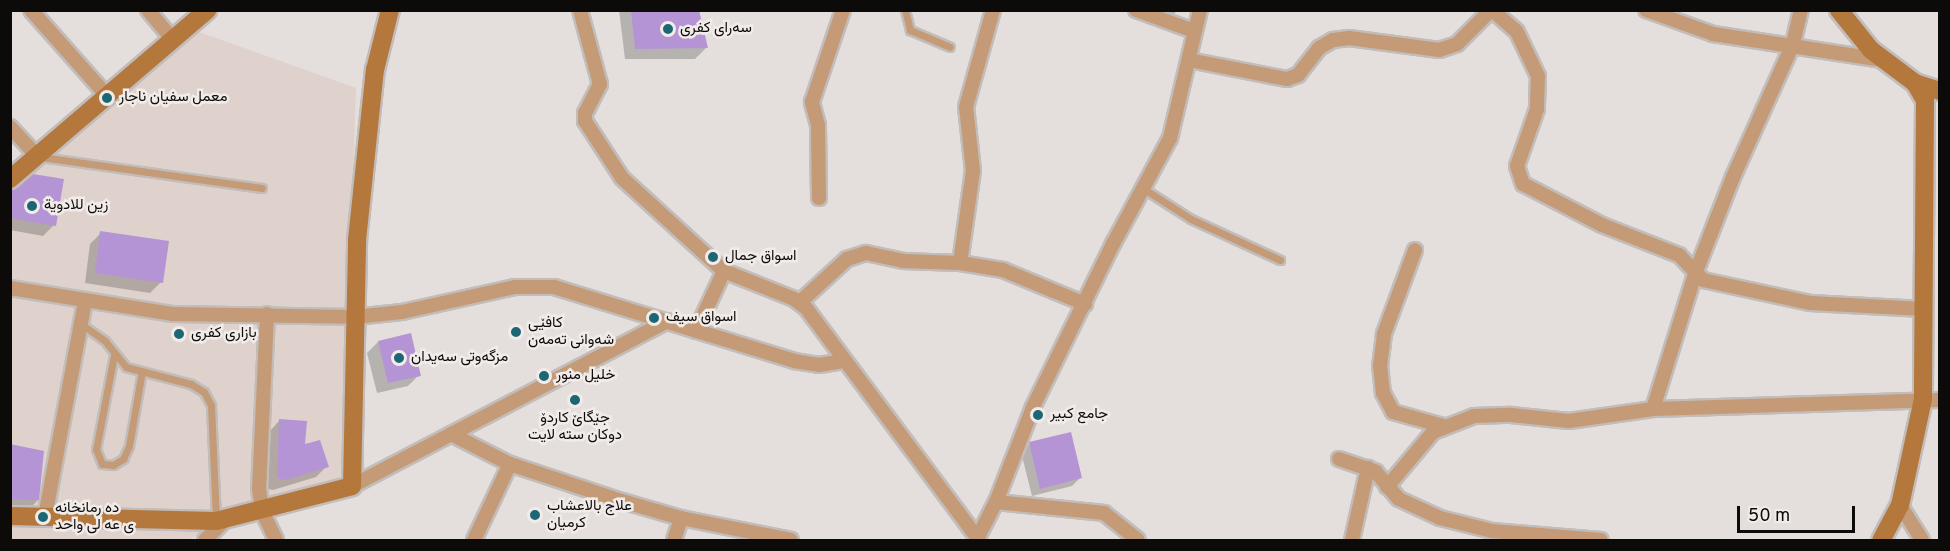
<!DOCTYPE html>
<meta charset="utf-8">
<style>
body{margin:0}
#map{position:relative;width:1950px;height:551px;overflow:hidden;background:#e4dfdc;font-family:Overpass,Vazirmatn,sans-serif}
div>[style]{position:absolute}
.built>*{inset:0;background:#dfd2cc}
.shadow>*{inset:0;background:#0003}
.building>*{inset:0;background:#b494d4}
.roads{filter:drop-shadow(2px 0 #c2bdba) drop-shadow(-2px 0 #c2bdba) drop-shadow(0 2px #c2bdba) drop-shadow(0 -2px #c2bdba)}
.lane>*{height:7px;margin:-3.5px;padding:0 3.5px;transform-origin:3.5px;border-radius:3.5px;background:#c59a76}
.street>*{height:14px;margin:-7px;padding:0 7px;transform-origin:7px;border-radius:7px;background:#c59a76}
.secondary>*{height:18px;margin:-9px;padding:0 9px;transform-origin:9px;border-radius:9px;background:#b4773c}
.dots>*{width:16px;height:16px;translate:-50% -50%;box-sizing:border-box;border:3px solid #f1ece9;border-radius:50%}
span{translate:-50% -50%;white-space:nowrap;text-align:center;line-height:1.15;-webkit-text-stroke:5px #f1ece9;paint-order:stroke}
.poi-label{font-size:15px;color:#0d0b0a}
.left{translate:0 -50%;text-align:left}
.frame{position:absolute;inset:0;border:12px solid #0d0b0a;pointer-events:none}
.scale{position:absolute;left:1737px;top:506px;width:118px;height:27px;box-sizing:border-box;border:3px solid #0d0b0a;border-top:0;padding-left:8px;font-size:18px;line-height:21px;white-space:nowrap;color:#0d0b0a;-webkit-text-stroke:4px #f1ece9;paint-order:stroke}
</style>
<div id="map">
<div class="built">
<div style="clip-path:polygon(199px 32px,356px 88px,343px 478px,272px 501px,188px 540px,11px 540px,10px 190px)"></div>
</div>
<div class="shadow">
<div style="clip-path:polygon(619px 10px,697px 10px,706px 48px,695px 59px,625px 59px)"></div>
<div style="clip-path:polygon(1142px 10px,1178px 10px,1171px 17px)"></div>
<div style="clip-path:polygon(10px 194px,54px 225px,43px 236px,10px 230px)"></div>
<div style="clip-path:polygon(101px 233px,161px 282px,150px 293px,85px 283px,90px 244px)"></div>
<div style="clip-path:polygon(378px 342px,419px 375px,408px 386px,377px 393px,367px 353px)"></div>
<div style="clip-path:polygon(279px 421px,327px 466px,316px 477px,273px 490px,267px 489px,269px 432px)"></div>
<div style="clip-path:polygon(1030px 444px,1080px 478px,1072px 486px,1032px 496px,1021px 452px)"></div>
<div style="clip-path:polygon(10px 445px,38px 500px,27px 511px,10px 510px)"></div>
</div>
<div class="building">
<div style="clip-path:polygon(631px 10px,699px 10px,708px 48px,635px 49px)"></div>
<div style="clip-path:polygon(33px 174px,64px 179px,56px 226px,10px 218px,10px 190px)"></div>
<div style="clip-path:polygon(100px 231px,169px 241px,163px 283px,95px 273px)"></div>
<div style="clip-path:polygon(411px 333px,421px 376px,388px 383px,378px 341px)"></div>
<div style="clip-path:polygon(279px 419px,307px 421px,305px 444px,320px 440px,329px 467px,285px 480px,277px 478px)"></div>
<div style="clip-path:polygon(1071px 432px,1082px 478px,1040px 489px,1029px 442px)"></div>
<div style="clip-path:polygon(10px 444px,44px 451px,39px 500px,10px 499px)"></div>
</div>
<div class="roads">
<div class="lane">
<div style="left:905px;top:10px;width:21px;rotate:76deg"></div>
<div style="left:910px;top:30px;width:43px;rotate:23deg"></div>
<div style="left:41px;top:157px;width:223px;rotate:8deg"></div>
<div style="left:1144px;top:189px;width:56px;rotate:32.6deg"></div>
<div style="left:1191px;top:219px;width:98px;rotate:24.7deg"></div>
<div style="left:81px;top:324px;width:29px;rotate:35deg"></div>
<div style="left:105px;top:341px;width:33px;rotate:51deg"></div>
<div style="left:126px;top:367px;width:67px;rotate:14.7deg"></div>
<div style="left:191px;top:384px;width:15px;rotate:32deg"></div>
<div style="left:204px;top:392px;width:15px;rotate:62deg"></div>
<div style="left:211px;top:405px;width:116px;rotate:87.5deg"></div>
<div style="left:114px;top:355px;width:96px;rotate:100.8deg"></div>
<div style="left:96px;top:449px;width:16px;rotate:68deg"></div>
<div style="left:102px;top:464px;width:11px;rotate:5deg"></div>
<div style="left:113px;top:465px;width:12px;rotate:-31deg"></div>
<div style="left:123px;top:459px;width:14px;rotate:-65deg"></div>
<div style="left:129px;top:446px;width:76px;rotate:-80.2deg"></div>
</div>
<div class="street">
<div style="left:31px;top:10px;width:115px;rotate:48.5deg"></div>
<div style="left:148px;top:10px;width:39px;rotate:50deg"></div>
<div style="left:580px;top:10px;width:77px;rotate:74.9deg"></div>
<div style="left:600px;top:84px;width:33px;rotate:117deg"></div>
<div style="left:585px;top:113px;width:8px;rotate:90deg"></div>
<div style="left:585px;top:121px;width:68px;rotate:57deg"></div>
<div style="left:622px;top:178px;width:138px;rotate:42.4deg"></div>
<div style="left:724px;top:271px;width:75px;rotate:21.8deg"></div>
<div style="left:794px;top:299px;width:15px;rotate:37deg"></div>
<div style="left:806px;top:308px;width:289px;rotate:53.3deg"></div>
<div style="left:1136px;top:10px;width:62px;rotate:19.9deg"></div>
<div style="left:1492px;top:10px;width:33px;rotate:41deg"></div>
<div style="left:1517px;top:32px;width:49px;rotate:64.5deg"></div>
<div style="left:1538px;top:76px;width:33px;rotate:92deg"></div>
<div style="left:1537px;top:109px;width:60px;rotate:109.3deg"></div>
<div style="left:1517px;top:166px;width:19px;rotate:72deg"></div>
<div style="left:1523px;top:184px;width:89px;rotate:27.4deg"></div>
<div style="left:1602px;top:225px;width:83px;rotate:21.3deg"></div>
<div style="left:1679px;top:255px;width:35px;rotate:46deg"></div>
<div style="left:1703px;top:280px;width:109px;rotate:12.1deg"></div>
<div style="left:1810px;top:303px;width:114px;rotate:3deg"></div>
<div style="left:1646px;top:10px;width:71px;rotate:19.7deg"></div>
<div style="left:1713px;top:34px;width:172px;rotate:8.7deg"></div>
<div style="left:1189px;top:60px;width:100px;rotate:11deg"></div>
<div style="left:1287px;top:79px;width:12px;rotate:-20deg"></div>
<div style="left:1298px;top:75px;width:34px;rotate:-52deg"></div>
<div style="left:1319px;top:48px;width:16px;rotate:-30deg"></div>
<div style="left:1333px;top:40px;width:16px;rotate:-7deg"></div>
<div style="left:1349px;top:38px;width:91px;rotate:7.6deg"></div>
<div style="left:1439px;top:50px;width:19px;rotate:-18deg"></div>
<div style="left:1457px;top:44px;width:48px;rotate:-45deg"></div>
<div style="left:10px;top:127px;width:40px;rotate:47deg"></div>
<div style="left:819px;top:198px;width:73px;rotate:-90.8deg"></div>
<div style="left:818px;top:125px;width:24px;rotate:-105deg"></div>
<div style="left:812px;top:102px;width:97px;rotate:-71.4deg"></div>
<div style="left:1415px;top:250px;width:90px;rotate:110.3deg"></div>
<div style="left:1384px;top:334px;width:31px;rotate:97deg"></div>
<div style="left:1380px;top:365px;width:28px;rotate:84deg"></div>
<div style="left:1383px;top:393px;width:21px;rotate:62deg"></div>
<div style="left:1393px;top:412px;width:52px;rotate:15.6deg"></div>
<div style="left:960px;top:263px;width:93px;rotate:-82deg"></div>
<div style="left:973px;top:171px;width:64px;rotate:-96.2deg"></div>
<div style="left:966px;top:107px;width:101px;rotate:-74.4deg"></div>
<div style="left:10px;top:288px;width:164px;rotate:9.1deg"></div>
<div style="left:172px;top:314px;width:183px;rotate:0.9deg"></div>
<div style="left:355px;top:317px;width:47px;rotate:-6.1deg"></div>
<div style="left:402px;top:312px;width:116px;rotate:-12.5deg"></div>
<div style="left:515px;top:287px;width:39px"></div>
<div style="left:554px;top:287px;width:251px;rotate:17.1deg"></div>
<div style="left:794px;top:361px;width:25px;rotate:9deg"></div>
<div style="left:819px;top:365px;width:25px;rotate:-9deg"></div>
<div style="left:800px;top:302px;width:64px;rotate:-42.5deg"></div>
<div style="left:847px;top:259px;width:20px;rotate:-18deg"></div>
<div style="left:866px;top:253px;width:38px;rotate:12deg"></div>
<div style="left:903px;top:261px;width:57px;rotate:2deg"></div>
<div style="left:960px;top:263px;width:44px;rotate:9.2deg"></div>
<div style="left:1003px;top:270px;width:89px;rotate:22.5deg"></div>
<div style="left:267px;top:314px;width:175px;rotate:92.6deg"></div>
<div style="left:259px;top:489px;width:22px;rotate:82deg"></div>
<div style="left:262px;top:511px;width:32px;rotate:64deg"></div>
<div style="left:696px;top:331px;width:66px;rotate:-65deg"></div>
<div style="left:1653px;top:409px;width:141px;rotate:-72.7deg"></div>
<div style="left:1695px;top:274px;width:104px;rotate:-68.6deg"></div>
<div style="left:1733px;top:177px;width:146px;rotate:-65.7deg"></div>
<div style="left:1793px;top:44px;width:35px;rotate:-77deg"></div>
<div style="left:451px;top:434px;width:66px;rotate:27deg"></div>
<div style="left:510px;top:464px;width:118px;rotate:18.3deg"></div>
<div style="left:622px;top:501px;width:61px;rotate:16.1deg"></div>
<div style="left:681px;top:518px;width:112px;rotate:11.3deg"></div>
<div style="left:1339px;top:459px;width:39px;rotate:19deg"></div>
<div style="left:1376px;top:472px;width:35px;rotate:50deg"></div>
<div style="left:1399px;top:499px;width:45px;rotate:24.9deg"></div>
<div style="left:1440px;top:518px;width:54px;rotate:14deg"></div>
<div style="left:1492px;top:531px;width:109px;rotate:4.7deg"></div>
<div style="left:352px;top:486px;width:356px;rotate:-27.6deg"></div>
<div style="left:1387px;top:487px;width:72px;rotate:-50.1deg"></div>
<div style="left:1433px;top:432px;width:44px;rotate:-21.3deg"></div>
<div style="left:1474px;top:416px;width:37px;rotate:-2deg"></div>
<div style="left:1511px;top:415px;width:58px;rotate:5.9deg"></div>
<div style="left:1569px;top:421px;width:85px;rotate:-8.1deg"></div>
<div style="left:1653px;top:409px;width:287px;rotate:-1.8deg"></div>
<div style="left:996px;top:502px;width:109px;rotate:5.8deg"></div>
<div style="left:1104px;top:513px;width:43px;rotate:38.5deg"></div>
<div style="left:1900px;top:505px;width:41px;rotate:57.8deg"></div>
<div style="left:45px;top:517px;width:219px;rotate:-79.5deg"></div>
<div style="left:978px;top:537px;width:39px;rotate:-63deg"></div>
<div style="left:996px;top:502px;width:102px;rotate:-68.7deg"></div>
<div style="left:1033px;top:407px;width:182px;rotate:-63.9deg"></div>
<div style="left:1113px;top:244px;width:120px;rotate:-61.7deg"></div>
<div style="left:1170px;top:138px;width:131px;rotate:-76.8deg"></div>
<div style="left:205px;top:540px;width:28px;rotate:-45deg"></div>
<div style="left:474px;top:540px;width:84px;rotate:-64.7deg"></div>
<div style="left:674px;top:540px;width:23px;rotate:-72deg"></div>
<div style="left:1352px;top:540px;width:74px;rotate:-77.5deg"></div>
</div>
<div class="secondary">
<div style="left:1839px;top:10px;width:51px;rotate:51.3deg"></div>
<div style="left:1871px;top:50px;width:55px;rotate:36.9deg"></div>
<div style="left:1915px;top:83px;width:20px;rotate:60deg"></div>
<div style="left:1925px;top:100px;width:299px;rotate:90.4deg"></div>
<div style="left:1923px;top:399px;width:108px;rotate:102.2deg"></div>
<div style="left:1900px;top:505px;width:40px;rotate:118deg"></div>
<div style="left:1915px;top:83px;width:26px;rotate:18deg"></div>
<div style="left:10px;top:179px;width:260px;rotate:-40.6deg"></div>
<div style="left:10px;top:516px;width:206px;rotate:1.4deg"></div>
<div style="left:216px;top:521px;width:140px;rotate:-14.4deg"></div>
<div style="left:352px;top:486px;width:246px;rotate:-88.8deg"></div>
<div style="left:357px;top:240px;width:171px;rotate:-84deg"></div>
<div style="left:375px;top:70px;width:62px;rotate:-76deg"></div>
</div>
</div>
<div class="dots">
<div style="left:668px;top:29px;background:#1d6673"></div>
<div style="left:107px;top:98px;background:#1d6673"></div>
<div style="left:32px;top:206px;background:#1d6673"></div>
<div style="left:713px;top:257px;background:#1d6673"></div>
<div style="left:654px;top:318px;background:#1d6673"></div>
<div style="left:516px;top:332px;background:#1d6673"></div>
<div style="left:179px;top:334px;background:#1d6673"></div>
<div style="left:399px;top:358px;background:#1d6673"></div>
<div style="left:544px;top:376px;background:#1d6673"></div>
<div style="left:575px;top:400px;background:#1d6673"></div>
<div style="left:1038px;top:415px;background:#1d6673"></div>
<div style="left:535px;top:515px;background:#1d6673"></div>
<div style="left:43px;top:517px;background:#1d6673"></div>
</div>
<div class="poi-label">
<span class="left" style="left:680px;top:29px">سەرای کفری</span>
<span class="left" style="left:119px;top:98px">معمل سفيان ناجار</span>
<span class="left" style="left:44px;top:206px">زین للادویة</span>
<span class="left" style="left:725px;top:257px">اسواق جمال</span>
<span class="left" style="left:666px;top:318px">اسواق سيف</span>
<span class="left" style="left:528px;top:332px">کافێی<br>شەوانی تەمەن</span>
<span class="left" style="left:191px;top:334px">بازاری کفری</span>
<span class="left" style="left:411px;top:358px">مزگەوتی سەیدان</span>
<span class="left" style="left:556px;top:376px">خلیل منور</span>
<span class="left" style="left:1050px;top:415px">جامع كبير</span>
<span style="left:575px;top:427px">جێگاێ کاردۆ<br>دوکان ستە لایت</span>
<span class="left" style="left:547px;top:515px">علاج بالاعشاب<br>كرميان</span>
<span class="left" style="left:55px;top:517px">ده رمانخانه<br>ى عه لى واحد</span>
</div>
<div class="frame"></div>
<div class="scale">50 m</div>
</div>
